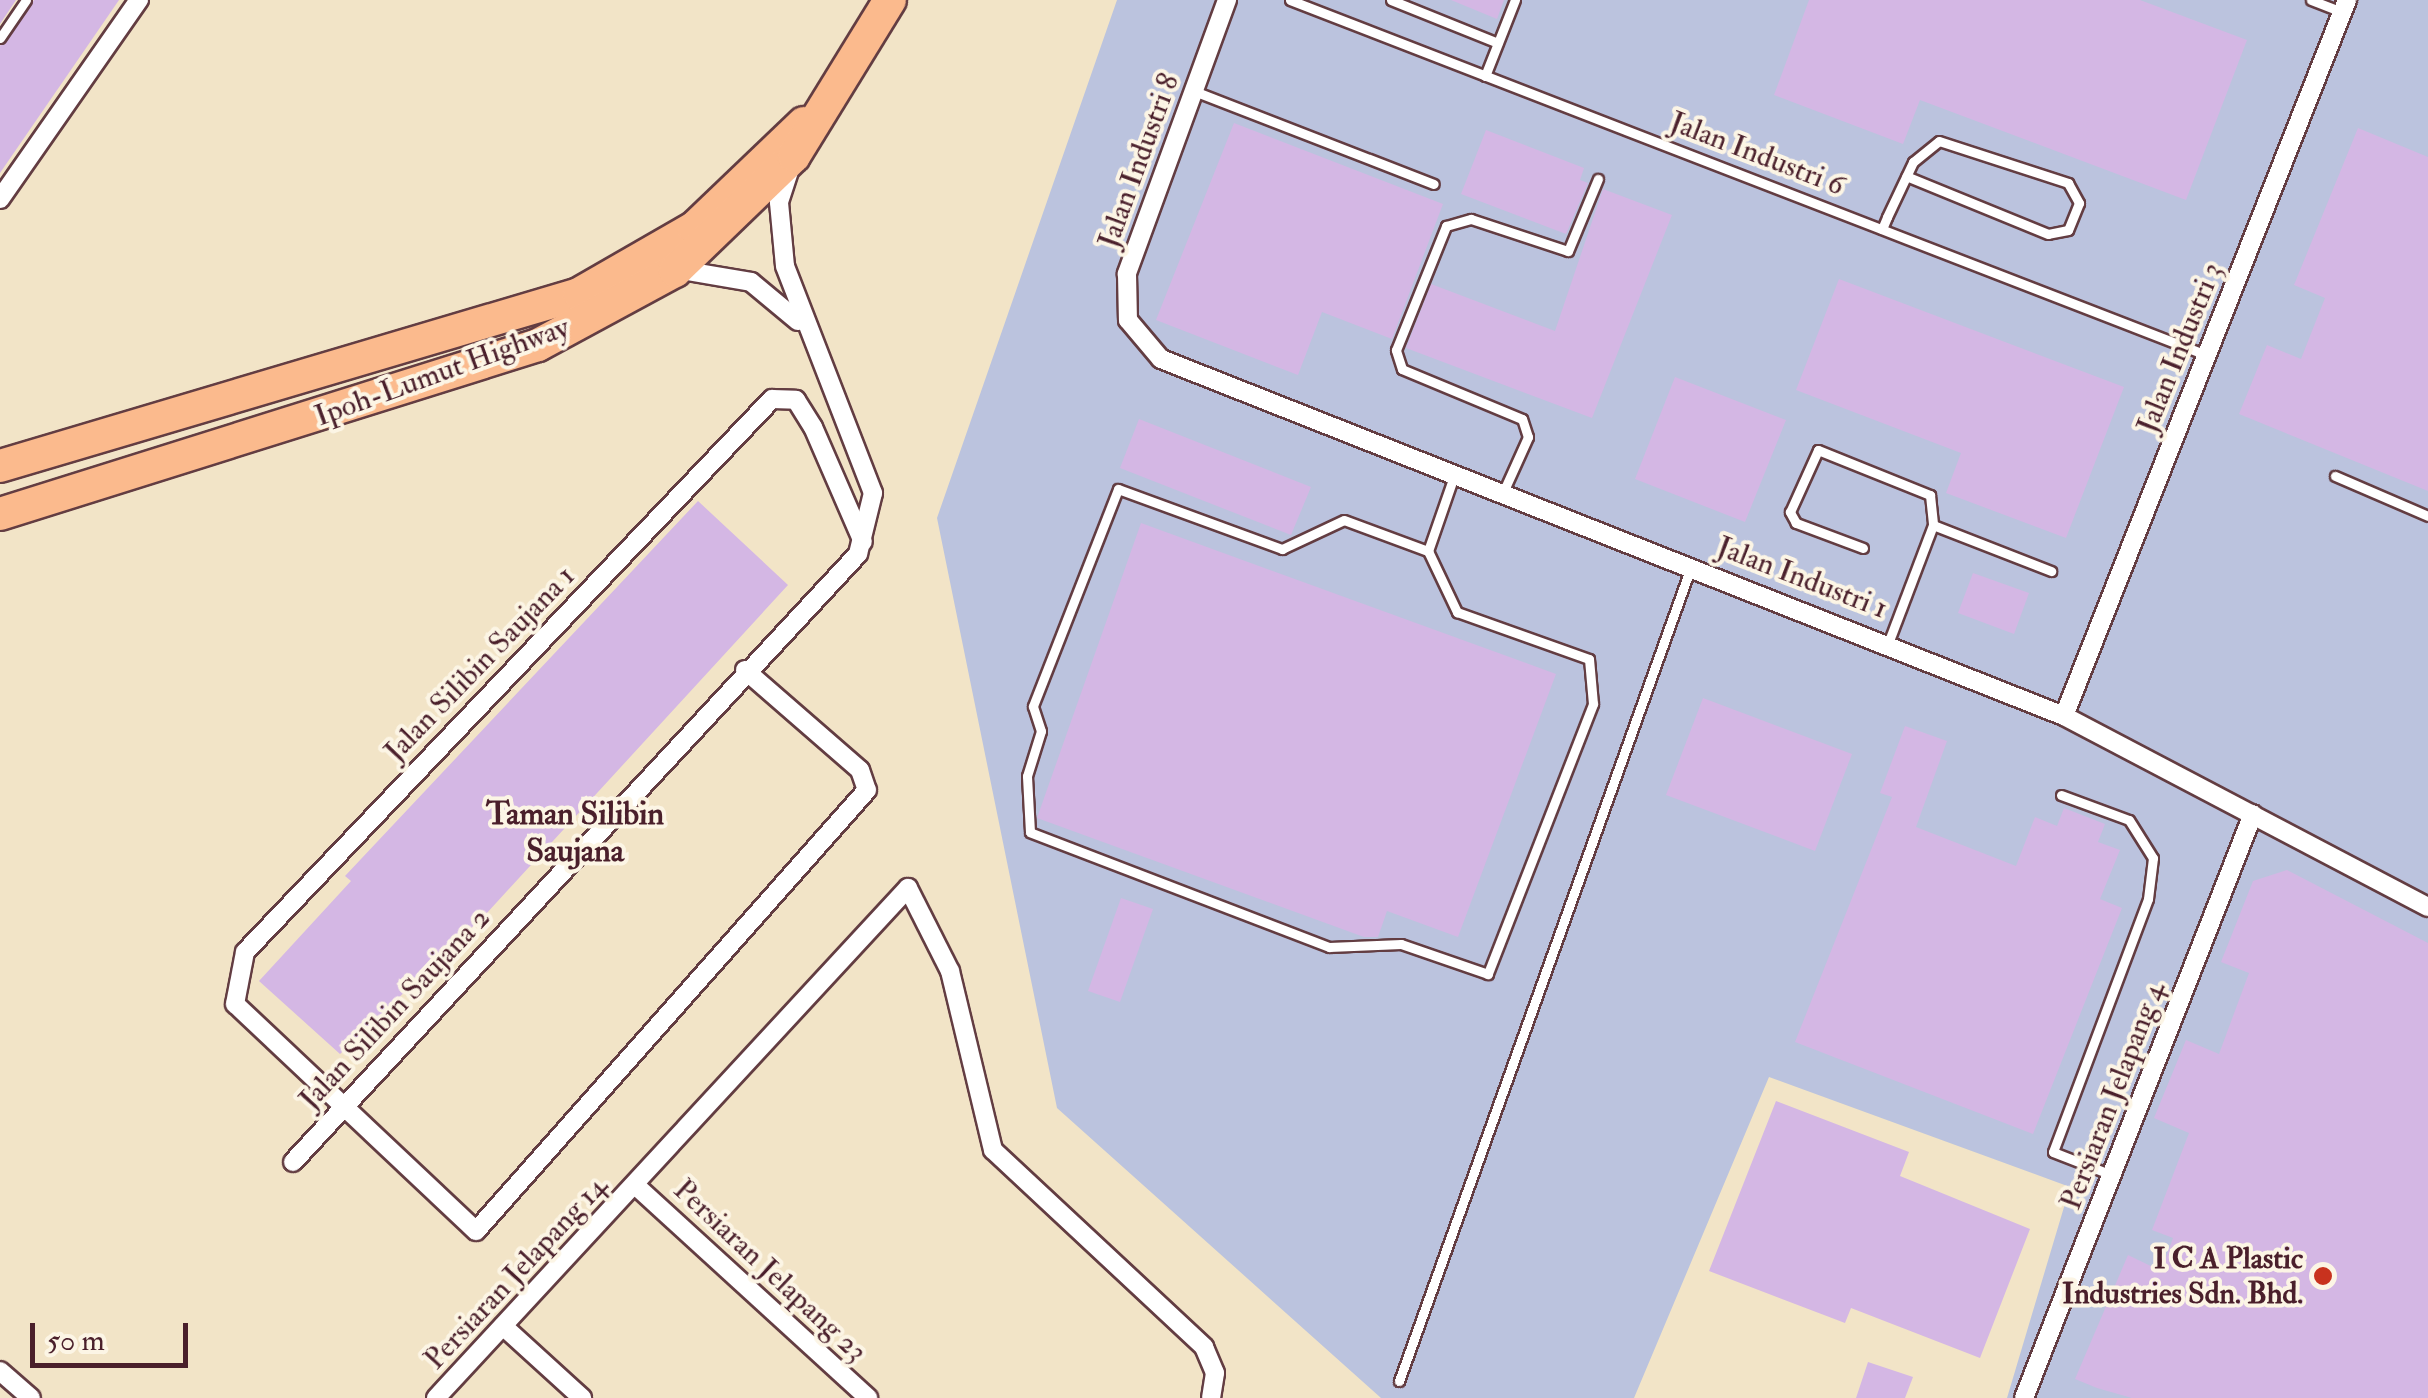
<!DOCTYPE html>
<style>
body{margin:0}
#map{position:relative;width:2428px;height:1398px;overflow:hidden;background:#f2e4c7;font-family:"IM FELL Double Pica",serif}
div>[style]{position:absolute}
.industrial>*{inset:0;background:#bbc3de}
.building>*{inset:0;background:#d4b7e4}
.roads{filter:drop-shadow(2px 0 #633d42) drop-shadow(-2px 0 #633d42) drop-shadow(0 2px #633d42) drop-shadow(0 -2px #633d42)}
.lane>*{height:9px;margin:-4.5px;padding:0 4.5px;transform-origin:4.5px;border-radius:4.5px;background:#fff}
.street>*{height:18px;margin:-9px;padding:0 9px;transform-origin:9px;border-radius:9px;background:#fff}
.highway>*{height:32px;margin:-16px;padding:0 16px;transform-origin:16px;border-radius:16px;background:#fbba8d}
.dots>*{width:28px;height:28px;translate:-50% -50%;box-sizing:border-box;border:5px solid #fcf5e5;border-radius:50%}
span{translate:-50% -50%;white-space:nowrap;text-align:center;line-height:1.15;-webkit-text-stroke:8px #fcf5e5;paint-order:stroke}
.street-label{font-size:30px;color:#4a1f2b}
.poi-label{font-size:30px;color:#4a1f2b;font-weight:700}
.right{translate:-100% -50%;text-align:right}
.neighbourhood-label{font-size:32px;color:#4a1f2b;font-weight:700}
.scale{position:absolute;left:30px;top:1323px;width:158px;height:45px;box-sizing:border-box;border:5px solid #4a1f2b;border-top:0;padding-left:12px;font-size:30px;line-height:35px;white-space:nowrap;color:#4a1f2b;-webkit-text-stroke:8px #fcf5e5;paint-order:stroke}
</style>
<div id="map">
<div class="industrial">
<div style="clip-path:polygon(1117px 0,2428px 0,2428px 1398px,2007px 1398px,2070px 1187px,1769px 1077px,1634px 1398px,1381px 1398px,1057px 1108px,937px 518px)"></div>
</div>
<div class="building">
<div style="clip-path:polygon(0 0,16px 0,0 24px)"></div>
<div style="clip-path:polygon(34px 0,119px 0,0 173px,0 46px)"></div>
<div style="clip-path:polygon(1451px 0,1504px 0,1497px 19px)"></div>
<div style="clip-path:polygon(1809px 0,2140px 0,2247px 40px,2186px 200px,1920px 100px,1903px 144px,1774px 95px)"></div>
<div style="clip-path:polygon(1234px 123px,1443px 204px,1392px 339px,1322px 312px,1298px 375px,1156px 320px)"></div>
<div style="clip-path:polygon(2358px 128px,2428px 157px,2428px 491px,2239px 414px,2267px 345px,2301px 359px,2325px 298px,2294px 285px)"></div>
<div style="clip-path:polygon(1486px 130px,1584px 168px,1580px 180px,1588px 183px,1566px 234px,1461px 194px)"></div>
<div style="clip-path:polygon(1603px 189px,1672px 215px,1592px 418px,1406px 348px,1431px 284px,1555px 331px)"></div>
<div style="clip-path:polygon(1839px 279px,2124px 387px,2066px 538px,1946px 493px,1961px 453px,1796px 390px)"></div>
<div style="clip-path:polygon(1675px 377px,1786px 420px,1745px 522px,1635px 479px)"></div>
<div style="clip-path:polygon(1139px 419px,1311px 487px,1291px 535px,1120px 468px)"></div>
<div style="clip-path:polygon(698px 501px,788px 585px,486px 914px,340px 1054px,259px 981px,351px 881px,345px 876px)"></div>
<div style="clip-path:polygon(1141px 523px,1556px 674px,1458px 937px,1387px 911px,1378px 937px,1364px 937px,1037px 818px)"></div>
<div style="clip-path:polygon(1973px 573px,2029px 593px,2014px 634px,1958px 613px)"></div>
<div style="clip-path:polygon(1703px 698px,1852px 754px,1815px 851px,1666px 795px)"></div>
<div style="clip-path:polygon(1905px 726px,1947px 741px,1916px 827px,2016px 866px,2035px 817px,2057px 826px,2064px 808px,2105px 824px,2098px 842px,2120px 850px,2100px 899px,2122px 908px,2033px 1134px,1795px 1042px,1892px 797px,1880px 793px)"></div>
<div style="clip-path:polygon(2287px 870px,2428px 943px,2428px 1398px,2132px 1398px,2097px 1388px,2075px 1379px,2128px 1255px,2161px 1271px,2173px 1238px,2152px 1230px,2189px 1133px,2154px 1118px,2186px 1040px,2219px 1054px,2249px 973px,2221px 962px,2253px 881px)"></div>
<div style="clip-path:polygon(1121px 898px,1153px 909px,1120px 1002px,1088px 991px)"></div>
<div style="clip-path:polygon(1776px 1101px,1909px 1152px,1900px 1176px,2030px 1229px,1980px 1358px,1851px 1308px,1845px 1323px,1709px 1271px)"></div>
<div style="clip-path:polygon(1868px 1362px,1913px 1377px,1905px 1398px,1856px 1398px)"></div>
</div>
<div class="roads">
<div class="lane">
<div style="left:1290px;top:0;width:982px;rotate:21.18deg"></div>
<div style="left:1391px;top:0;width:115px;rotate:21.9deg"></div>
<div style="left:2311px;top:0;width:33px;rotate:21deg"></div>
<div style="left:0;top:38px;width:46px;rotate:-55.6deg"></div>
<div style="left:1485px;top:76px;width:82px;rotate:-68.5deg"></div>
<div style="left:1194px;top:91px;width:257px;rotate:21.2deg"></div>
<div style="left:1882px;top:229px;width:13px;rotate:-67deg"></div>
<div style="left:1887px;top:217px;width:61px;rotate:-64.7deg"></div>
<div style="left:1913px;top:162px;width:33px;rotate:-39deg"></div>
<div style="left:1939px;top:141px;width:136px;rotate:18deg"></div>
<div style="left:2068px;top:183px;width:23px;rotate:61deg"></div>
<div style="left:2079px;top:203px;width:29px;rotate:112deg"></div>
<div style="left:2068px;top:230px;width:20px;rotate:169deg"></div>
<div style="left:2048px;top:234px;width:153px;rotate:-157.8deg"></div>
<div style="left:2335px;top:476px;width:101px;rotate:23.3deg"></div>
<div style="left:1505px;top:488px;width:56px;rotate:-65.7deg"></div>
<div style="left:1528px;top:437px;width:19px;rotate:-108deg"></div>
<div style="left:1522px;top:419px;width:130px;rotate:-157.4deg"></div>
<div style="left:1402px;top:369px;width:20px;rotate:-108deg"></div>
<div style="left:1396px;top:350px;width:134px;rotate:-68deg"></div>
<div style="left:1446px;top:226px;width:26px;rotate:-16deg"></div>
<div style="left:1471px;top:219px;width:102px;rotate:18.3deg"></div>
<div style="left:1568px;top:251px;width:78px;rotate:-67.4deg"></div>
<div style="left:1118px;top:489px;width:175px;rotate:20.1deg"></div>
<div style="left:1282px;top:549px;width:68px;rotate:-25.1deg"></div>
<div style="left:1344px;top:520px;width:90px;rotate:20.3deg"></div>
<div style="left:1428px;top:551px;width:68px;rotate:64.6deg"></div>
<div style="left:1457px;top:612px;width:140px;rotate:19.6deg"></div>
<div style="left:1589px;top:659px;width:45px;rotate:84.9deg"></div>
<div style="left:1593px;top:704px;width:290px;rotate:111.3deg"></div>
<div style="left:1488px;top:974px;width:92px;rotate:-161deg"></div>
<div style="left:1401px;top:944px;width:72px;rotate:177.6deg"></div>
<div style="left:1329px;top:947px;width:320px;rotate:-159deg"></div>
<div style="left:1030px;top:832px;width:56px;rotate:-93.1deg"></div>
<div style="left:1027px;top:776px;width:47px;rotate:-72.7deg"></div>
<div style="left:1041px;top:731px;width:26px;rotate:-108deg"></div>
<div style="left:1033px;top:706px;width:233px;rotate:-68.6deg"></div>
<div style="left:1933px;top:525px;width:127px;rotate:21.3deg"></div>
<div style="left:1863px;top:548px;width:72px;rotate:-159.5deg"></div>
<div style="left:1796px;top:523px;width:13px;rotate:-119deg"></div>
<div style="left:1790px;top:512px;width:68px;rotate:-65.7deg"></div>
<div style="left:1818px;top:450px;width:121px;rotate:21.9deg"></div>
<div style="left:1930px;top:495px;width:30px;rotate:84deg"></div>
<div style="left:1933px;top:525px;width:124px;rotate:110.8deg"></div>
<div style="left:1428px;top:551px;width:79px;rotate:-70.9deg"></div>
<div style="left:2061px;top:795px;width:72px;rotate:20.2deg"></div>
<div style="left:2129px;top:820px;width:45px;rotate:57.7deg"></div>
<div style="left:2153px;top:858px;width:41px;rotate:97deg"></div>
<div style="left:2148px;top:899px;width:270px;rotate:110.6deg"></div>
<div style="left:2053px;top:1152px;width:63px;rotate:21.3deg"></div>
<div style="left:1399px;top:1381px;width:865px;rotate:-70.27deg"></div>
</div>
<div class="street">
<div style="left:1227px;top:0;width:292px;rotate:110.1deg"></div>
<div style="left:1127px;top:274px;width:46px;rotate:88.8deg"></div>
<div style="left:1128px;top:320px;width:51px;rotate:49.8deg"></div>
<div style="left:1161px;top:359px;width:971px;rotate:21.57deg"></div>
<div style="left:2064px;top:716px;width:411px;rotate:27.7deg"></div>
<div style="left:0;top:199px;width:243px;rotate:-55.1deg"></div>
<div style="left:681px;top:270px;width:71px;rotate:9.7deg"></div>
<div style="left:751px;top:282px;width:61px;rotate:39.7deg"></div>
<div style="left:745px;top:670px;width:152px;rotate:41deg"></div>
<div style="left:860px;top:770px;width:21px;rotate:71deg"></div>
<div style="left:867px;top:790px;width:589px;rotate:131.56deg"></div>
<div style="left:476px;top:1231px;width:331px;rotate:-136.7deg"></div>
<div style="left:235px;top:1004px;width:53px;rotate:-79.1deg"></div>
<div style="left:245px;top:952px;width:764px;rotate:-46.38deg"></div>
<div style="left:772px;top:399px;width:24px;rotate:2deg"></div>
<div style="left:796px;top:400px;width:32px;rotate:58deg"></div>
<div style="left:813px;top:427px;width:125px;rotate:66.5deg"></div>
<div style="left:2064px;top:716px;width:770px;rotate:-68.43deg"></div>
<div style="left:293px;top:1162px;width:830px;rotate:-47.1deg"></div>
<div style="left:858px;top:554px;width:63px;rotate:-76.2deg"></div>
<div style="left:873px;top:493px;width:243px;rotate:-111.2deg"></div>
<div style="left:785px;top:266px;width:64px;rotate:-95.4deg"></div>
<div style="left:779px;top:202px;width:38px;rotate:-72deg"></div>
<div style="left:635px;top:1185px;width:316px;rotate:42.4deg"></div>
<div style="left:503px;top:1326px;width:107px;rotate:42.3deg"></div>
<div style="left:0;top:1371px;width:41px;rotate:41.1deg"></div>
<div style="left:436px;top:1398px;width:695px;rotate:-47.22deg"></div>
<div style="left:908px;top:888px;width:93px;rotate:63.2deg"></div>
<div style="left:950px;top:971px;width:184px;rotate:76.5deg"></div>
<div style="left:993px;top:1150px;width:289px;rotate:43deg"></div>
<div style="left:1204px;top:1347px;width:28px;rotate:67deg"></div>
<div style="left:1215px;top:1373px;width:25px;rotate:99deg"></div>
<div style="left:2024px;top:1398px;width:627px;rotate:-68.59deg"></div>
</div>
<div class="highway">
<div style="left:0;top:466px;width:604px;rotate:-16.54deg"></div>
<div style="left:579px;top:294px;width:133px;rotate:-29.9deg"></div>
<div style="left:694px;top:228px;width:152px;rotate:-43.7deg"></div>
<div style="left:0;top:514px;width:564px;rotate:-17.44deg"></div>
<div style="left:538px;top:345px;width:156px;rotate:-28.4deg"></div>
<div style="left:675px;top:271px;width:165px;rotate:-44deg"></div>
<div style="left:794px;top:156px;width:183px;rotate:-58.4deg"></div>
</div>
</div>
<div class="dots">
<div style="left:2323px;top:1276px;background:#c8321e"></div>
</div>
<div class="street-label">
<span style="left:1757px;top:154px;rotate:21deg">Jalan Industri 6</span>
<span style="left:1139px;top:161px;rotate:-70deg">Jalan Industri 8</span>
<span style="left:2180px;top:348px;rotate:-68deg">Jalan Industri 3</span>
<span style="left:442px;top:372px;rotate:-20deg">Ipoh-Lumut Highway</span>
<span style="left:1802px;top:578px;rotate:21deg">Jalan Industri 1</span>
<span style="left:480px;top:664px;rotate:-46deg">Jalan Silibin Saujana 1</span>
<span style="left:395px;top:1009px;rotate:-47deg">Jalan Silibin Saujana 2</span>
<span style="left:2113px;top:1096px;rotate:-69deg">Persiaran Jelapang 4</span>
<span style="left:770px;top:1271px;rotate:43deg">Persiaran Jelapang 23</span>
<span style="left:516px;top:1273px;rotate:-47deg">Persiaran Jelapang 14</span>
</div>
<div class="poi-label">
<span class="right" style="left:2303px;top:1276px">I C A Plastic<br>Industries Sdn. Bhd.</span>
</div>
<div class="neighbourhood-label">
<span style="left:575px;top:833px">Taman Silibin<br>Saujana</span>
</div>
<div class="scale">50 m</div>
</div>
